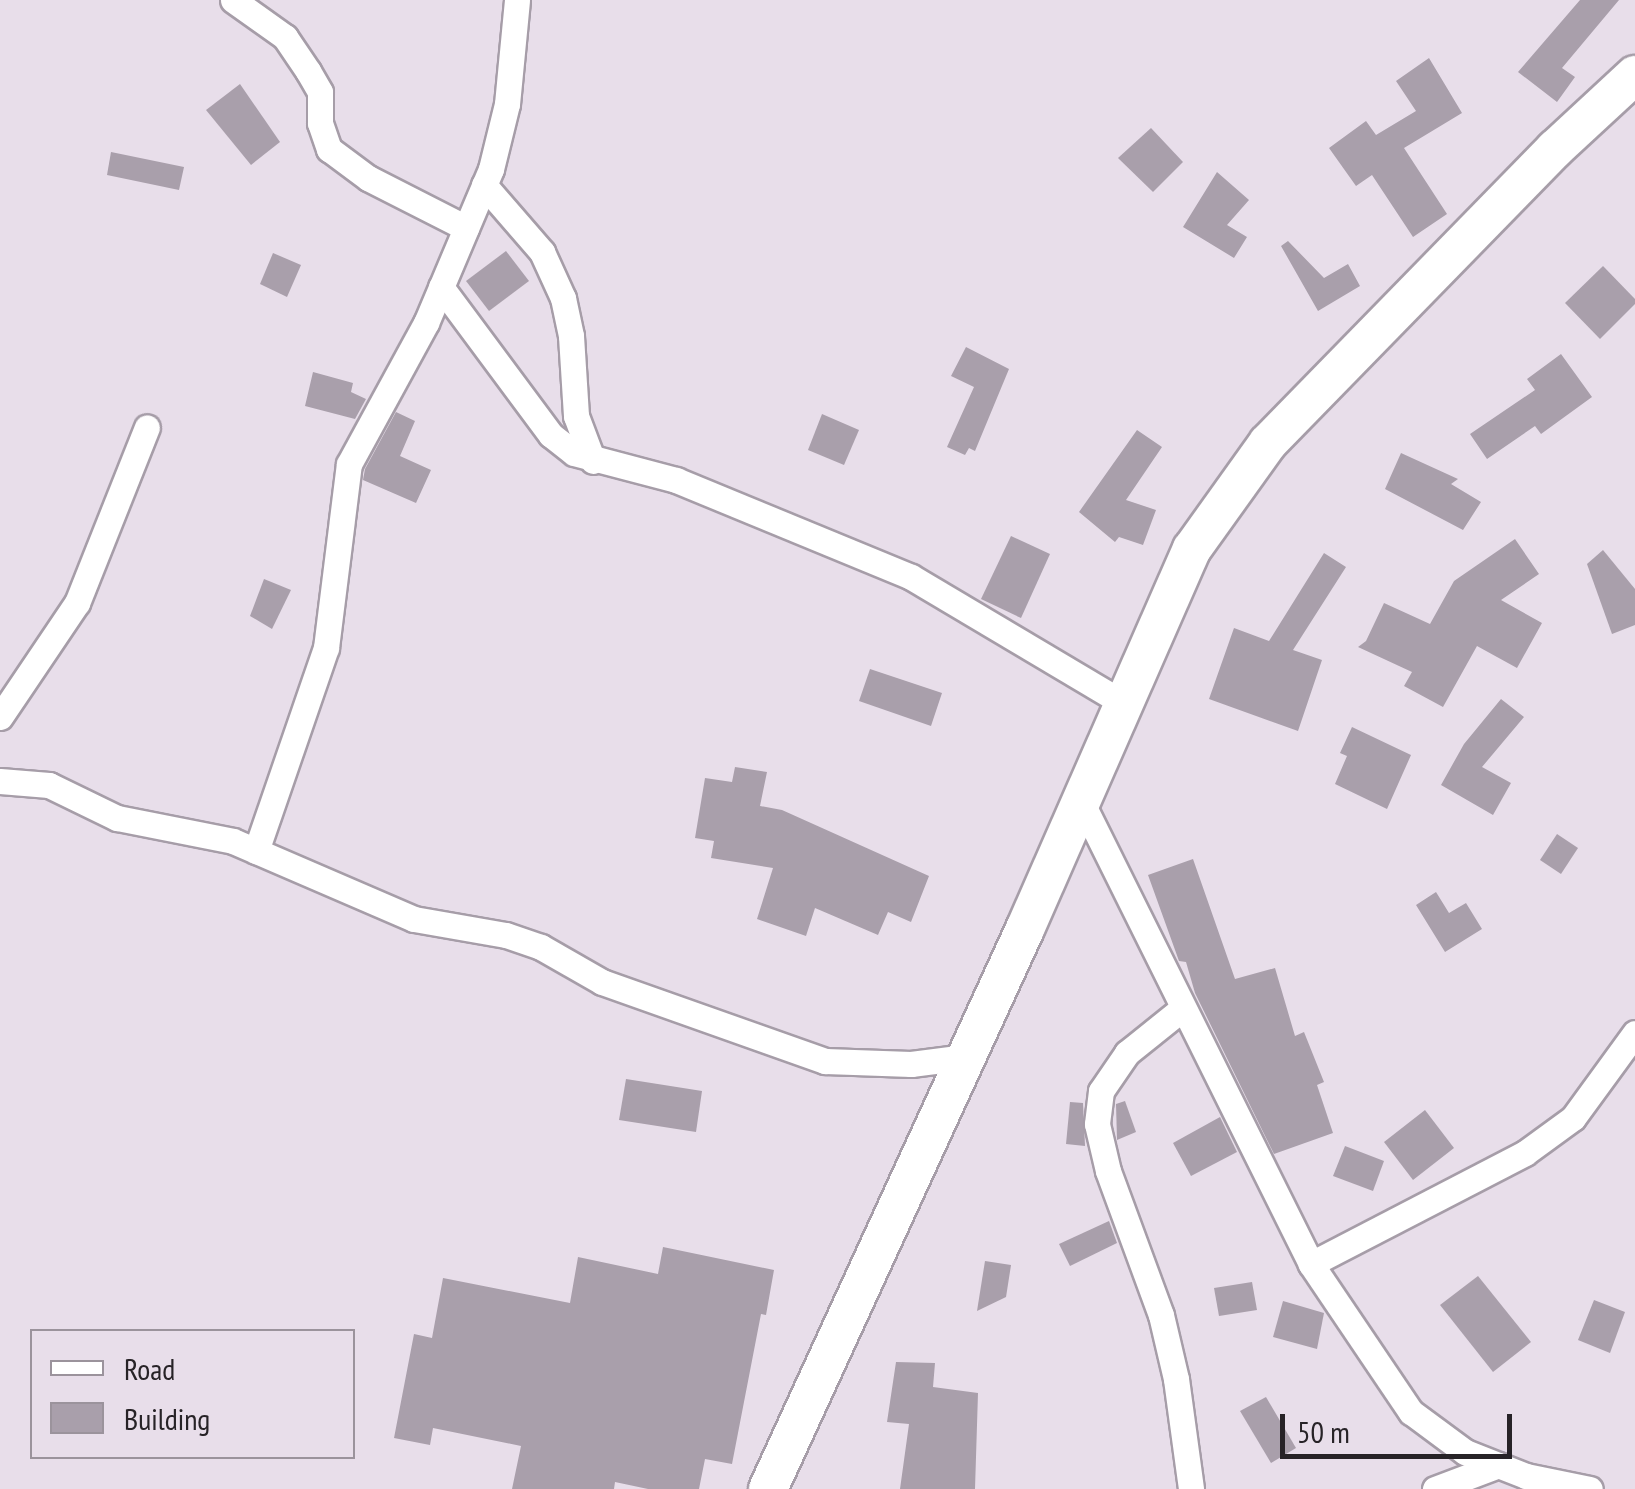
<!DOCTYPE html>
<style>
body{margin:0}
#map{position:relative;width:1635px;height:1489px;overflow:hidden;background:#e8deea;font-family:"PT Sans Narrow",sans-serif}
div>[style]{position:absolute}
.building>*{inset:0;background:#a99fab}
.roads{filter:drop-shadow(2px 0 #a69da8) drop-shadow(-2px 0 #a69da8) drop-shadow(0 2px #a69da8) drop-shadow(0 -2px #a69da8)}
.street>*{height:25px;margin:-12.5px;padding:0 12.5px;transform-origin:12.5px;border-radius:12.5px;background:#fff}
.secondary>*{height:38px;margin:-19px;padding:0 19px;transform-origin:19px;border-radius:19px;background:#fff}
span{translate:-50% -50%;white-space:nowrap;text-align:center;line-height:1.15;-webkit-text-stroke:9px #e8deea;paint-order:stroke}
.legend{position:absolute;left:30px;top:1329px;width:325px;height:130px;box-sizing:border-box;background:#e8deea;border:2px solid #9b939c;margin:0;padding:12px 18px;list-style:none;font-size:30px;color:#272327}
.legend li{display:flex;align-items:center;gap:20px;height:50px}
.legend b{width:50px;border:2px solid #9b939c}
.scale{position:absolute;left:1280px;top:1414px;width:232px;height:45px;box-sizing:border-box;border:5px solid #272327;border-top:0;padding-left:12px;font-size:30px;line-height:35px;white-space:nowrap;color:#272327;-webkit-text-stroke:8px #e8deea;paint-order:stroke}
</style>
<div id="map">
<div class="building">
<div style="clip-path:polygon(1580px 0,1619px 0,1562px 68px,1575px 77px,1557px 102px,1518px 72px)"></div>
<div style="clip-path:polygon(1429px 58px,1462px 113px,1404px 148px,1447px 214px,1413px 237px,1372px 175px,1356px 186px,1329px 148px,1366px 121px,1376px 135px,1416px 111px,1396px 81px)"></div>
<div style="clip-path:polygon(240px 84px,280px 142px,251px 165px,206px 110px)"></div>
<div style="clip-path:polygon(1151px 128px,1183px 162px,1153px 192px,1118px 158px)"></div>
<div style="clip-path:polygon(111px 152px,184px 167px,179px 190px,107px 175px)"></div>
<div style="clip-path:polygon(1217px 172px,1249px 200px,1227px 225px,1247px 237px,1234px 258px,1183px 227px)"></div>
<div style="clip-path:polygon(1288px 241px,1324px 278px,1348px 264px,1360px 286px,1318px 311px,1281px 246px)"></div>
<div style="clip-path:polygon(506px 251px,529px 281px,489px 311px,466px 281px)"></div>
<div style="clip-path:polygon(273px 253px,301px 265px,287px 297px,260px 284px)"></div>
<div style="clip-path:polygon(1603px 266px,1635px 299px,1635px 304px,1600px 339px,1565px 303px)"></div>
<div style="clip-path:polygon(966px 347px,1009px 369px,975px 451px,969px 448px,965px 455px,947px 447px,974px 387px,951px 376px)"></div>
<div style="clip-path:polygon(1561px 354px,1592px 397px,1541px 434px,1535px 426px,1487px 459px,1470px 434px,1535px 390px,1527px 379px)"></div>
<div style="clip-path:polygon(313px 372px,353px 383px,351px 392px,366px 399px,355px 419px,305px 406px)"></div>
<div style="clip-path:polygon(396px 412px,415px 421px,400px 456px,431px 470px,416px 503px,363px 480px,365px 469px)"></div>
<div style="clip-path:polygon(822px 414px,859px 430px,844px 465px,808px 450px)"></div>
<div style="clip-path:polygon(1137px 430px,1162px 447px,1126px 500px,1156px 510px,1143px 545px,1119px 537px,1115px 542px,1079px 512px)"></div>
<div style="clip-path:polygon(1401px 453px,1458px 479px,1451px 484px,1481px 502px,1463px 530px,1385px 489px)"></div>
<div style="clip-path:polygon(1011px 536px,1050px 554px,1021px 618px,981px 599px)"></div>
<div style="clip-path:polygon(1515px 539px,1539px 574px,1501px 600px,1542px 623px,1517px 668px,1477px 646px,1443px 707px,1404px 686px,1412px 672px,1358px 647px,1366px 641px,1384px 603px,1430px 624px,1454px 581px)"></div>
<div style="clip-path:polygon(1603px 550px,1635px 589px,1635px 625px,1612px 634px,1587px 564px)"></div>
<div style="clip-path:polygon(1324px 553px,1346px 567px,1293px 650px,1322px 660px,1298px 731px,1209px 699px,1234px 628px,1269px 641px)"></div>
<div style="clip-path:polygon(264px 579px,291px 590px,272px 629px,250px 616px)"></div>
<div style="clip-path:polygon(870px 669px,942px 693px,931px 726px,859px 701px)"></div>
<div style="clip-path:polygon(1501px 699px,1524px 717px,1482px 767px,1511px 783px,1493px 815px,1441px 785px,1464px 744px)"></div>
<div style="clip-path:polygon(1352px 727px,1411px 755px,1387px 809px,1335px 784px,1347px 756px,1340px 753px)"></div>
<div style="clip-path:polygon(735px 767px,767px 772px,760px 806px,782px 810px,929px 876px,911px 922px,888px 912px,878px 935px,815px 908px,806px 936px,757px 919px,773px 868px,711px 858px,714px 841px,695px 838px,705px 778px,732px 782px)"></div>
<div style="clip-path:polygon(1557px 834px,1578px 848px,1561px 874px,1540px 860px)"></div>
<div style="clip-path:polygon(1193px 859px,1235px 979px,1275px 968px,1295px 1036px,1304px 1032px,1324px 1082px,1317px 1085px,1333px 1133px,1274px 1154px,1195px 993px,1186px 962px,1179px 961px,1148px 875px)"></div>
<div style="clip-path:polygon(1436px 892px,1449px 913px,1466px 903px,1482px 929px,1445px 952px,1416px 905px)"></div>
<div style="clip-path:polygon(626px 1079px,702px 1091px,696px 1132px,619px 1120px)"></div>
<div style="clip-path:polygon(1125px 1101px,1136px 1132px,1117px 1140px,1116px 1104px)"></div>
<div style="clip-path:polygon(1070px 1102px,1083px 1103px,1085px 1146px,1066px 1144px)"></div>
<div style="clip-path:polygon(1425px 1110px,1454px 1148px,1413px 1180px,1384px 1142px)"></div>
<div style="clip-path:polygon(1220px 1117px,1237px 1152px,1191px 1176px,1173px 1143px)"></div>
<div style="clip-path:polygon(1345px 1146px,1384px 1161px,1373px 1191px,1333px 1176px)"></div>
<div style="clip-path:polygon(1109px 1221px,1117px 1243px,1070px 1266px,1059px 1244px)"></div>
<div style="clip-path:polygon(663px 1247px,774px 1270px,766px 1315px,761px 1314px,732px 1464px,705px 1459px,699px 1489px,648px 1489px,615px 1482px,614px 1489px,512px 1489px,521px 1446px,433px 1428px,430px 1445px,394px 1438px,414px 1334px,432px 1338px,443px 1278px,570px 1303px,578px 1257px,658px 1274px)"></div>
<div style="clip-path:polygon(985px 1261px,1011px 1265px,1006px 1297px,977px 1311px)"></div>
<div style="clip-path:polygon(1478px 1276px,1531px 1342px,1493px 1372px,1440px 1305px)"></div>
<div style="clip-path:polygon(1252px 1282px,1257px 1310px,1219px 1316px,1214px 1288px)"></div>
<div style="clip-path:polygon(1594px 1300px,1625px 1312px,1610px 1353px,1578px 1340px)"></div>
<div style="clip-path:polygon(1283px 1301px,1324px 1313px,1317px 1349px,1273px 1337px)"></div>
<div style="clip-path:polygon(896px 1362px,935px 1363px,933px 1387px,978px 1393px,975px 1489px,900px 1489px,909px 1424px,887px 1422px)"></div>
<div style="clip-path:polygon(1266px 1397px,1296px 1448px,1271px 1463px,1240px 1411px)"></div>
</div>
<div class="roads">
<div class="street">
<div style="left:233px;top:0;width:64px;rotate:35.4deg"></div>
<div style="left:285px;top:37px;width:41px;rotate:55.9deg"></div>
<div style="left:308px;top:71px;width:24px;rotate:60deg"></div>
<div style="left:320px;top:92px;width:31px;rotate:90deg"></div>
<div style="left:320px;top:123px;width:28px;rotate:71deg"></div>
<div style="left:329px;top:149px;width:49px;rotate:36.6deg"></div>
<div style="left:368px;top:178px;width:110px;rotate:27deg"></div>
<div style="left:484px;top:185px;width:89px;rotate:49.1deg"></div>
<div style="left:542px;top:252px;width:51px;rotate:65.5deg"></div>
<div style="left:563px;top:298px;width:39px;rotate:78deg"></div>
<div style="left:571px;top:336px;width:80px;rotate:86.4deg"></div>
<div style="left:576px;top:416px;width:48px;rotate:69.3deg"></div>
<div style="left:441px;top:287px;width:184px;rotate:53.4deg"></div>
<div style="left:551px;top:435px;width:29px;rotate:38deg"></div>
<div style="left:574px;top:453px;width:106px;rotate:14.8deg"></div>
<div style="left:676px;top:480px;width:254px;rotate:22.4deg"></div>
<div style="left:911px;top:577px;width:247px;rotate:30.7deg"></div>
<div style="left:0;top:717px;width:138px;rotate:-56deg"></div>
<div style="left:77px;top:603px;width:189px;rotate:-68.3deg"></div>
<div style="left:0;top:781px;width:49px;rotate:4.7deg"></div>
<div style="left:49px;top:785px;width:76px;rotate:25.9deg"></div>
<div style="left:117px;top:818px;width:118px;rotate:11.2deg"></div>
<div style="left:233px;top:841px;width:197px;rotate:23.3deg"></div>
<div style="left:414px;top:919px;width:93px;rotate:9.9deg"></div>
<div style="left:506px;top:935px;width:37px;rotate:19deg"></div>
<div style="left:541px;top:947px;width:70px;rotate:29.8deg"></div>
<div style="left:602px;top:982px;width:237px;rotate:19.5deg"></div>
<div style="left:825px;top:1061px;width:86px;rotate:2deg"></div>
<div style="left:911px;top:1064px;width:55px;rotate:-7.3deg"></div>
<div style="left:1080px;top:799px;width:519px;rotate:63.58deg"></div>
<div style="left:1311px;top:1264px;width:179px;rotate:56deg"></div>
<div style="left:1411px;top:1412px;width:67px;rotate:36.5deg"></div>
<div style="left:1465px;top:1452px;width:66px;rotate:21.5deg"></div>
<div style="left:1526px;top:1476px;width:65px;rotate:11.5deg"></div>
<div style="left:256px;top:851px;width:215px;rotate:-71deg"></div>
<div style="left:326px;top:648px;width:185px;rotate:-82.9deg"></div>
<div style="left:349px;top:464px;width:161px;rotate:-61.4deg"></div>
<div style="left:426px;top:323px;width:167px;rotate:-67.1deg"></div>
<div style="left:491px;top:169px;width:67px;rotate:-76.2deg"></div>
<div style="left:507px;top:104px;width:104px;rotate:-84.5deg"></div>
<div style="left:1183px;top:1008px;width:72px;rotate:141.2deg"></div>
<div style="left:1127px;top:1053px;width:46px;rotate:124.4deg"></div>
<div style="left:1101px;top:1091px;width:33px;rotate:97deg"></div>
<div style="left:1097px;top:1124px;width:48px;rotate:76.8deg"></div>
<div style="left:1108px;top:1171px;width:153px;rotate:69.8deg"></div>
<div style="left:1161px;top:1315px;width:66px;rotate:76.8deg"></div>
<div style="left:1176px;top:1379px;width:111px;rotate:82.2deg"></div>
<div style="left:1311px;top:1264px;width:241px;rotate:-27.4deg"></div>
<div style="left:1525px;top:1153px;width:59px;rotate:-36.1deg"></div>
<div style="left:1573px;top:1118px;width:105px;rotate:-53.9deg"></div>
<div style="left:1435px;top:1489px;width:68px;rotate:-20.6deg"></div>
</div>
<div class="secondary">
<div style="left:768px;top:1489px;width:616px;rotate:-65.35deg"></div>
<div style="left:1025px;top:929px;width:415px;rotate:-66.3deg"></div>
<div style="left:1192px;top:549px;width:130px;rotate:-54.4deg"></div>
<div style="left:1268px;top:443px;width:411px;rotate:-45.7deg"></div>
<div style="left:1555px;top:149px;width:109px;rotate:-42.8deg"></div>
</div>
</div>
<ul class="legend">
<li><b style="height:12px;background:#fff"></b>Road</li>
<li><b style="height:28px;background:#a99fab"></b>Building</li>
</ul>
<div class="scale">50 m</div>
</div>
